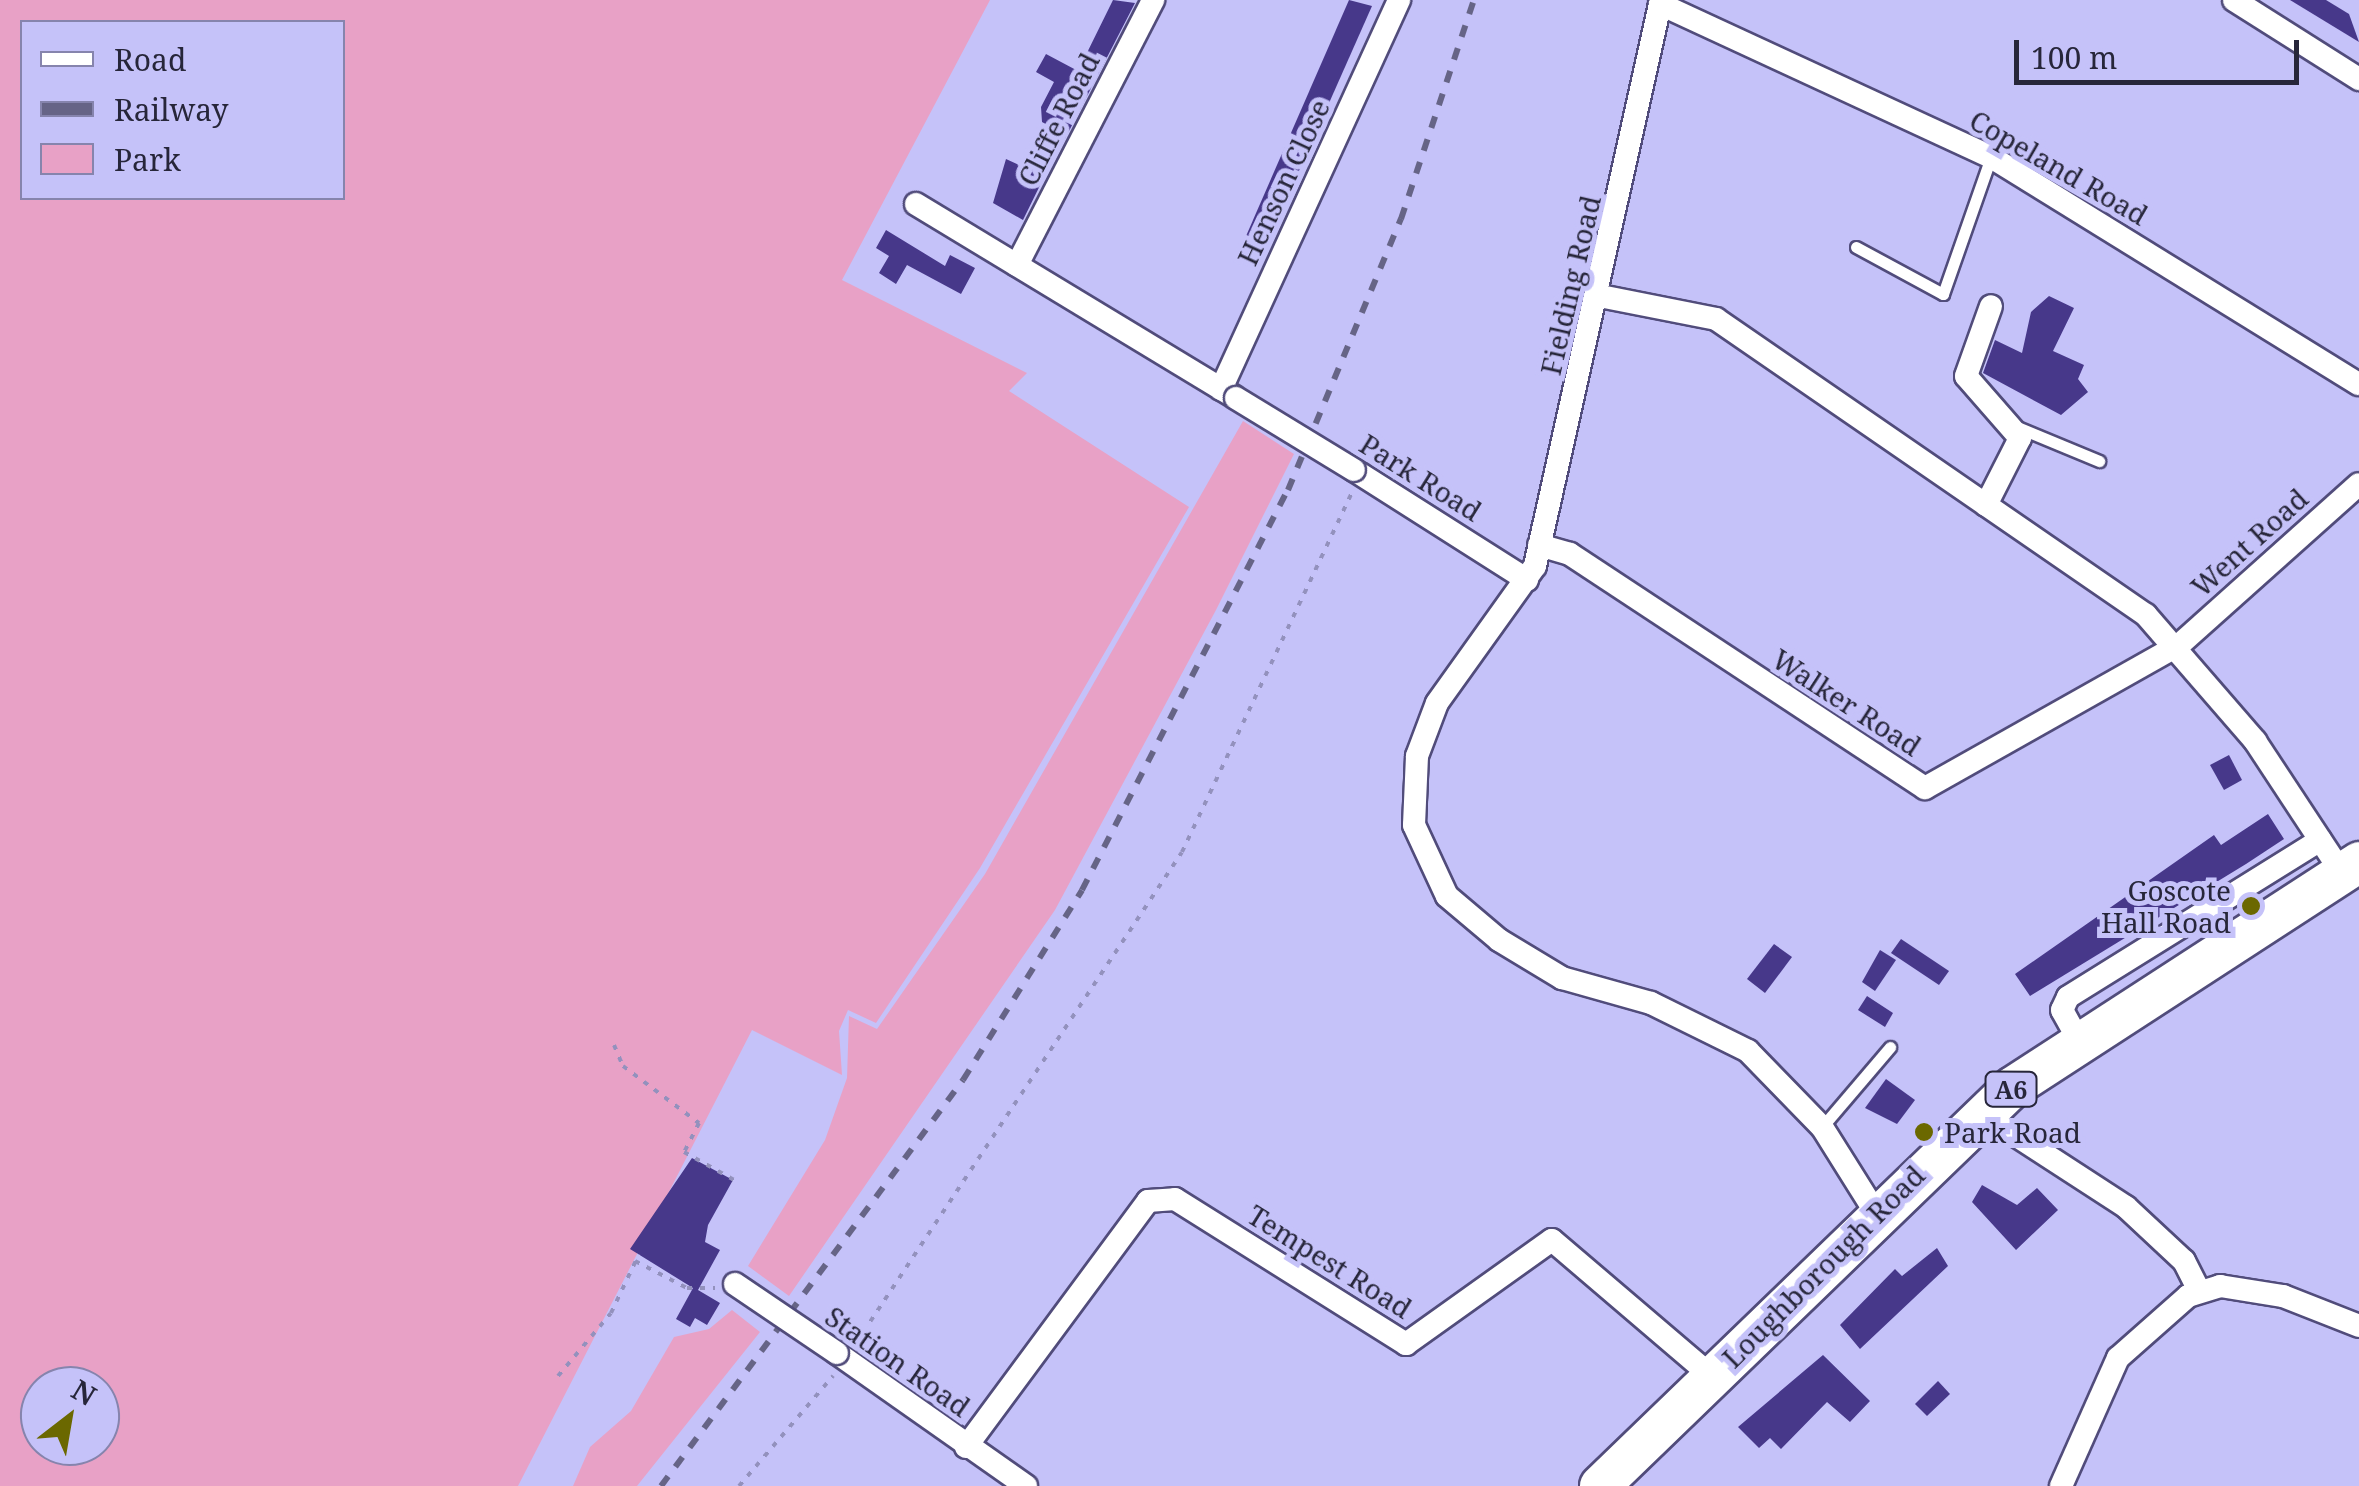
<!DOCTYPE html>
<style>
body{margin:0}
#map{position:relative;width:2359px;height:1486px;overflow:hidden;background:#c5c2f9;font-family:"Noto Serif",serif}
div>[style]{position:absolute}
.green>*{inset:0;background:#e8a1c6}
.building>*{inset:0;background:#47388a}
.path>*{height:4px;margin-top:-2px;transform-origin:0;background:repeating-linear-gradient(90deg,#9391bd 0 5px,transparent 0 13px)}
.roads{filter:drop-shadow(2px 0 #514c7b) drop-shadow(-2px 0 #514c7b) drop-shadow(0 2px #514c7b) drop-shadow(0 -2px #514c7b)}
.lane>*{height:11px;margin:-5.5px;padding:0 5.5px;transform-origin:5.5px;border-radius:5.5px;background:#fff}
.street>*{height:22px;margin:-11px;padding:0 11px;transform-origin:11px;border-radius:11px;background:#fff}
.highway>*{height:40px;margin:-20px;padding:0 20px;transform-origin:20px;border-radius:20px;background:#fff}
.rail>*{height:6px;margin-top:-3px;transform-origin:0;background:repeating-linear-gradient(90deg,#666486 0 12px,transparent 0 24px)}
.bridges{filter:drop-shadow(2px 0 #514c7b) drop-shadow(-2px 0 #514c7b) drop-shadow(0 2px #514c7b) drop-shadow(0 -2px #514c7b)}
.street-bridge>*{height:22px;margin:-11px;padding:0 11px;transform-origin:11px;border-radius:11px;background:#fff}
.dots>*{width:28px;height:28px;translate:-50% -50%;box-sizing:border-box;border:5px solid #c5c2f9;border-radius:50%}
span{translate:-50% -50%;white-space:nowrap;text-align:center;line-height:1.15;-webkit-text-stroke:10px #c5c2f9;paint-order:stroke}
.shield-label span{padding:2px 8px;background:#c5c2f9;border:2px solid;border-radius:8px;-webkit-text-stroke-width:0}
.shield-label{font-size:25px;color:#27263a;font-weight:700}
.street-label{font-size:28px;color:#27263a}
.poi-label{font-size:28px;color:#27263a}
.right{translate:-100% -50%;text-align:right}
.left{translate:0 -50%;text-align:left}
.legend{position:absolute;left:20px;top:20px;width:325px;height:180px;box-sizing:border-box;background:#c5c2f9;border:2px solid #8684ad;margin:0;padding:12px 18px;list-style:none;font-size:30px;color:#27263a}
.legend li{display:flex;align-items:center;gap:20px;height:50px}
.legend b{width:50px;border:2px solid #8684ad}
.north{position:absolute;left:20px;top:1366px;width:100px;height:100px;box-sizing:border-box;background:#c5c2f9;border:2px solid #8684ad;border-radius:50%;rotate:31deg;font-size:28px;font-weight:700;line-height:40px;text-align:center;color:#27263a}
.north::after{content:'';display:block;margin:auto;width:35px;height:45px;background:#6b6800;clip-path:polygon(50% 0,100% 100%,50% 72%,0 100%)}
.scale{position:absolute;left:2014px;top:40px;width:285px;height:45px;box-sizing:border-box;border:5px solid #27263a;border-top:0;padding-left:12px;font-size:30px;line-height:35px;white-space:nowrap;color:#27263a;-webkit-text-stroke:8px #c5c2f9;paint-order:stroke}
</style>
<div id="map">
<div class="green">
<div style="clip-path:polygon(evenodd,0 0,990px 0,842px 280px,1027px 373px,1009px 391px,1189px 507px,980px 868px,876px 1023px,848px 1010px,839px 1031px,842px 1075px,752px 1030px,518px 1486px,0 1486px,0 0,22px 22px,342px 22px,342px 198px,22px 198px,22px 22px,0 0,40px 1386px,100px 1386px,100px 1446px,40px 1446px,40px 1386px)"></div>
<div style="clip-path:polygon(1243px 421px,1294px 454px,1216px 610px,1055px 910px,789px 1296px,748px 1266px,825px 1140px,847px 1078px,849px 1016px,877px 1029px,985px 874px)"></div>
<div style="clip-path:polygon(732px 1310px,760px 1332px,637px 1486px,573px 1486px,590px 1447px,631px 1411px,674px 1337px,709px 1329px)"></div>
</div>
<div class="building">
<div style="clip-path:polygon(1113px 0,1135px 3px,1052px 164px,1040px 158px,1055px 129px,1042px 122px,1041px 107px,1054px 82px,1036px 72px,1046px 54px,1078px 71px)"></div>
<div style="clip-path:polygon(1349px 0,1372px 6px,1263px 252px,1243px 243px)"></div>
<div style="clip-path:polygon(2290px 0,2326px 0,2349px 14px,2359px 42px)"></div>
<div style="clip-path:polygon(1026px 153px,1050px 165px,1023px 220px,993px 203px,1006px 159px,1021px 166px)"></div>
<div style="clip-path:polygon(886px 230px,945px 266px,950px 255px,975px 268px,961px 294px,907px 265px,896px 284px,879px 273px,889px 256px,876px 248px)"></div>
<div style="clip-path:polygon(2049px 296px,2074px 308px,2053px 351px,2084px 365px,2078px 379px,2088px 392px,2061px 415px,1983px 373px,1995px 340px,2022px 353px,2031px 312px)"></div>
<div style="clip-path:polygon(2229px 755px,2242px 780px,2224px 790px,2210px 765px)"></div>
<div style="clip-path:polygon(2268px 814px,2284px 839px,2246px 864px,2030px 996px,2015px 974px,2214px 835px,2221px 845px)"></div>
<div style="clip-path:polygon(1901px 939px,1949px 971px,1939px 985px,1891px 953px)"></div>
<div style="clip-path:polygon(1774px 944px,1792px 957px,1765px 993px,1747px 979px)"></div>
<div style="clip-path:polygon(1880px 950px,1896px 960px,1875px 991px,1862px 982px)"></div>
<div style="clip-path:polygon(1867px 996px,1893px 1013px,1885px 1027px,1858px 1010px)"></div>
<div style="clip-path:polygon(1886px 1079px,1915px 1100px,1897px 1124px,1865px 1108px)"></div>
<div style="clip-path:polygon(692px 1158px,733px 1180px,708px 1225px,705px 1242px,720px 1250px,698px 1290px,720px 1303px,707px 1325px,695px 1318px,690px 1327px,676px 1319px,693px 1288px,630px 1249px)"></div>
<div style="clip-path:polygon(1982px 1185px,2017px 1205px,2037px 1188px,2058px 1210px,2016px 1250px,1972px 1202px)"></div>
<div style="clip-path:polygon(1937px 1248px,1948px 1266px,1860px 1349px,1840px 1325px,1895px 1269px,1902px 1276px)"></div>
<div style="clip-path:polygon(1823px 1355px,1870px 1401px,1850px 1422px,1827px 1402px,1781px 1449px,1770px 1438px,1759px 1448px,1738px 1427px)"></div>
<div style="clip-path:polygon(1938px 1381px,1950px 1394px,1927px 1416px,1915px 1404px)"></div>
</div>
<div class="path">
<div style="left:614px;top:1045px;width:23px;rotate:67deg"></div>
<div style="left:623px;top:1066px;width:95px;rotate:36.9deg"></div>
<div style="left:699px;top:1123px;width:33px;rotate:117deg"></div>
<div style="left:684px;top:1152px;width:62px;rotate:29.1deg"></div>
<div style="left:635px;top:1261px;width:59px;rotate:27.4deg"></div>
<div style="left:687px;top:1288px;width:28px"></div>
<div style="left:856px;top:1343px;width:589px;rotate:-56.42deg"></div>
<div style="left:1182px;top:852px;width:400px;rotate:-64.7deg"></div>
<div style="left:558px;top:1376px;width:82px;rotate:-49.9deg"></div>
<div style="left:611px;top:1313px;width:65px;rotate:-64.6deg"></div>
<div style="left:739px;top:1486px;width:145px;rotate:-49.5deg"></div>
</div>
<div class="roads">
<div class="lane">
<div style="left:1856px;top:247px;width:99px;rotate:28.4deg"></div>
<div style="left:1943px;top:294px;width:145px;rotate:-70.7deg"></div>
<div style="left:2017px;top:427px;width:89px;rotate:22.5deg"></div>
<div style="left:1822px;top:1127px;width:105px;rotate:-49.6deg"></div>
</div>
<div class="street">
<div style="left:1661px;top:0;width:580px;rotate:102.55deg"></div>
<div style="left:1535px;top:566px;width:168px;rotate:125.6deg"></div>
<div style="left:1437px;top:703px;width:57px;rotate:110.7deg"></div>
<div style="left:1417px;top:756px;width:69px;rotate:92.5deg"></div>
<div style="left:1414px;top:825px;width:78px;rotate:65.1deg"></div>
<div style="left:1447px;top:896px;width:68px;rotate:40.2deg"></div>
<div style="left:1499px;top:940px;width:74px;rotate:31.1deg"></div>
<div style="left:1562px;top:978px;width:92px;rotate:15.7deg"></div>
<div style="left:1651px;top:1003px;width:108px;rotate:26.3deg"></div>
<div style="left:1748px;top:1051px;width:106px;rotate:45.8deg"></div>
<div style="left:1822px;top:1127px;width:102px;rotate:57.9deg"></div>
<div style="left:2234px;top:0;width:148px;rotate:32.3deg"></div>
<div style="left:1660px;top:4px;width:365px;rotate:24.8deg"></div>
<div style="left:1991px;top:157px;width:432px;rotate:31.7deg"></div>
<div style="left:916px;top:204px;width:371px;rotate:31.2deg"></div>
<div style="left:1017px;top:265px;width:298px;rotate:-62.8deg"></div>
<div style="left:1600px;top:296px;width:118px;rotate:11.2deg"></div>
<div style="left:1716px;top:319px;width:522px;rotate:34.54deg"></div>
<div style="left:2146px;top:615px;width:167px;rotate:49.1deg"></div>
<div style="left:2255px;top:741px;width:158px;rotate:56.6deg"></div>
<div style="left:1221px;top:389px;width:428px;rotate:-65.4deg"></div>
<div style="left:1354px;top:470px;width:205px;rotate:32.4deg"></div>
<div style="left:1986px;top:505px;width:75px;rotate:-63.1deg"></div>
<div style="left:2020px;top:438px;width:82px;rotate:-131.1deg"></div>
<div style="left:1966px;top:376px;width:74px;rotate:-70.3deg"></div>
<div style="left:1539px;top:545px;width:32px;rotate:16deg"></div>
<div style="left:1570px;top:554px;width:425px;rotate:33.4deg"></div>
<div style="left:1925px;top:788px;width:291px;rotate:-29.4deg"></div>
<div style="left:2179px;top:645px;width:241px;rotate:-41.8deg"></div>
<div style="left:2078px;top:1039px;width:33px;rotate:-119deg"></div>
<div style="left:2062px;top:1010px;width:14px;rotate:-65deg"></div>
<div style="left:2068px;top:997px;width:297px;rotate:-31.9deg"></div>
<div style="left:2006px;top:1129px;width:143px;rotate:33deg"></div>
<div style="left:2126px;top:1207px;width:79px;rotate:43deg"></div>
<div style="left:2184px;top:1261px;width:33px;rotate:63deg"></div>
<div style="left:837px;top:1353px;width:231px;rotate:35.1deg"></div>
<div style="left:966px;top:1447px;width:306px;rotate:-53.5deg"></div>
<div style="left:1148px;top:1201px;width:27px;rotate:-4deg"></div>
<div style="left:1175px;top:1199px;width:273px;rotate:32.1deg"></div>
<div style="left:1406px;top:1344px;width:179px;rotate:-35.5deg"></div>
<div style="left:1552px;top:1240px;width:209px;rotate:40.5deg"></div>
<div style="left:2061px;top:1486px;width:140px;rotate:-66deg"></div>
<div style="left:2118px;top:1358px;width:94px;rotate:-41.5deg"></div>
<div style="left:2188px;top:1296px;width:34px;rotate:-17deg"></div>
<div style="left:2220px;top:1286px;width:64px;rotate:9deg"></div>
<div style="left:2283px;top:1296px;width:82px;rotate:21.5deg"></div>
</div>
<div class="highway">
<div style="left:1600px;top:1486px;width:574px;rotate:-44.01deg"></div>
<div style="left:2013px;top:1087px;width:413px;rotate:-33deg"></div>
</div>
</div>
<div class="rail">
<div style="left:661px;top:1486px;width:506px;rotate:-53.36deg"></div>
<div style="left:963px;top:1080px;width:224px;rotate:-57.9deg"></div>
<div style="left:1082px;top:890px;width:450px;rotate:-62.8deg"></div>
<div style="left:1288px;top:490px;width:294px;rotate:-67.4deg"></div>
<div style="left:1401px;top:219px;width:231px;rotate:-71.6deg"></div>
</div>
<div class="bridges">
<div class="street-bridge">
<div style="left:1236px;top:398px;width:138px;rotate:31.4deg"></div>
<div style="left:735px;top:1284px;width:123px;rotate:34.1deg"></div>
</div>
</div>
<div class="dots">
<div style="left:2251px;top:906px;background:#6b6800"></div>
<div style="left:1924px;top:1132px;background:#6b6800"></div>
</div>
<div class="shield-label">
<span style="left:2011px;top:1089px">A6</span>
</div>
<div class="street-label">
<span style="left:1058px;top:119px;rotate:-63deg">Cliffe Road</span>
<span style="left:2059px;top:167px;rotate:30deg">Copeland Road</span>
<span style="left:1283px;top:182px;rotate:-65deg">Henson Close</span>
<span style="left:1570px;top:285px;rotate:-77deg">Fielding Road</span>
<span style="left:1421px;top:477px;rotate:32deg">Park Road</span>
<span style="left:2249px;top:542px;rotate:-42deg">Went Road</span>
<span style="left:1847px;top:702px;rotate:33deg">Walker Road</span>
<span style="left:1330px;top:1261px;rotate:32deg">Tempest Road</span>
<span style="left:1823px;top:1266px;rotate:-45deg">Loughborough Road</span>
<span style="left:898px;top:1361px;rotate:35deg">Station Road</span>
</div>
<div class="poi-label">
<span class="right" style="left:2231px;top:906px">Goscote<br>Hall Road</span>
<span class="left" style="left:1944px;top:1132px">Park Road</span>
</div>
<ul class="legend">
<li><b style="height:12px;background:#fff"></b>Road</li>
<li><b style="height:12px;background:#666486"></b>Railway</li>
<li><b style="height:28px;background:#e8a1c6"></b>Park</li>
</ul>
<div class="north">N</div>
<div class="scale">100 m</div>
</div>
